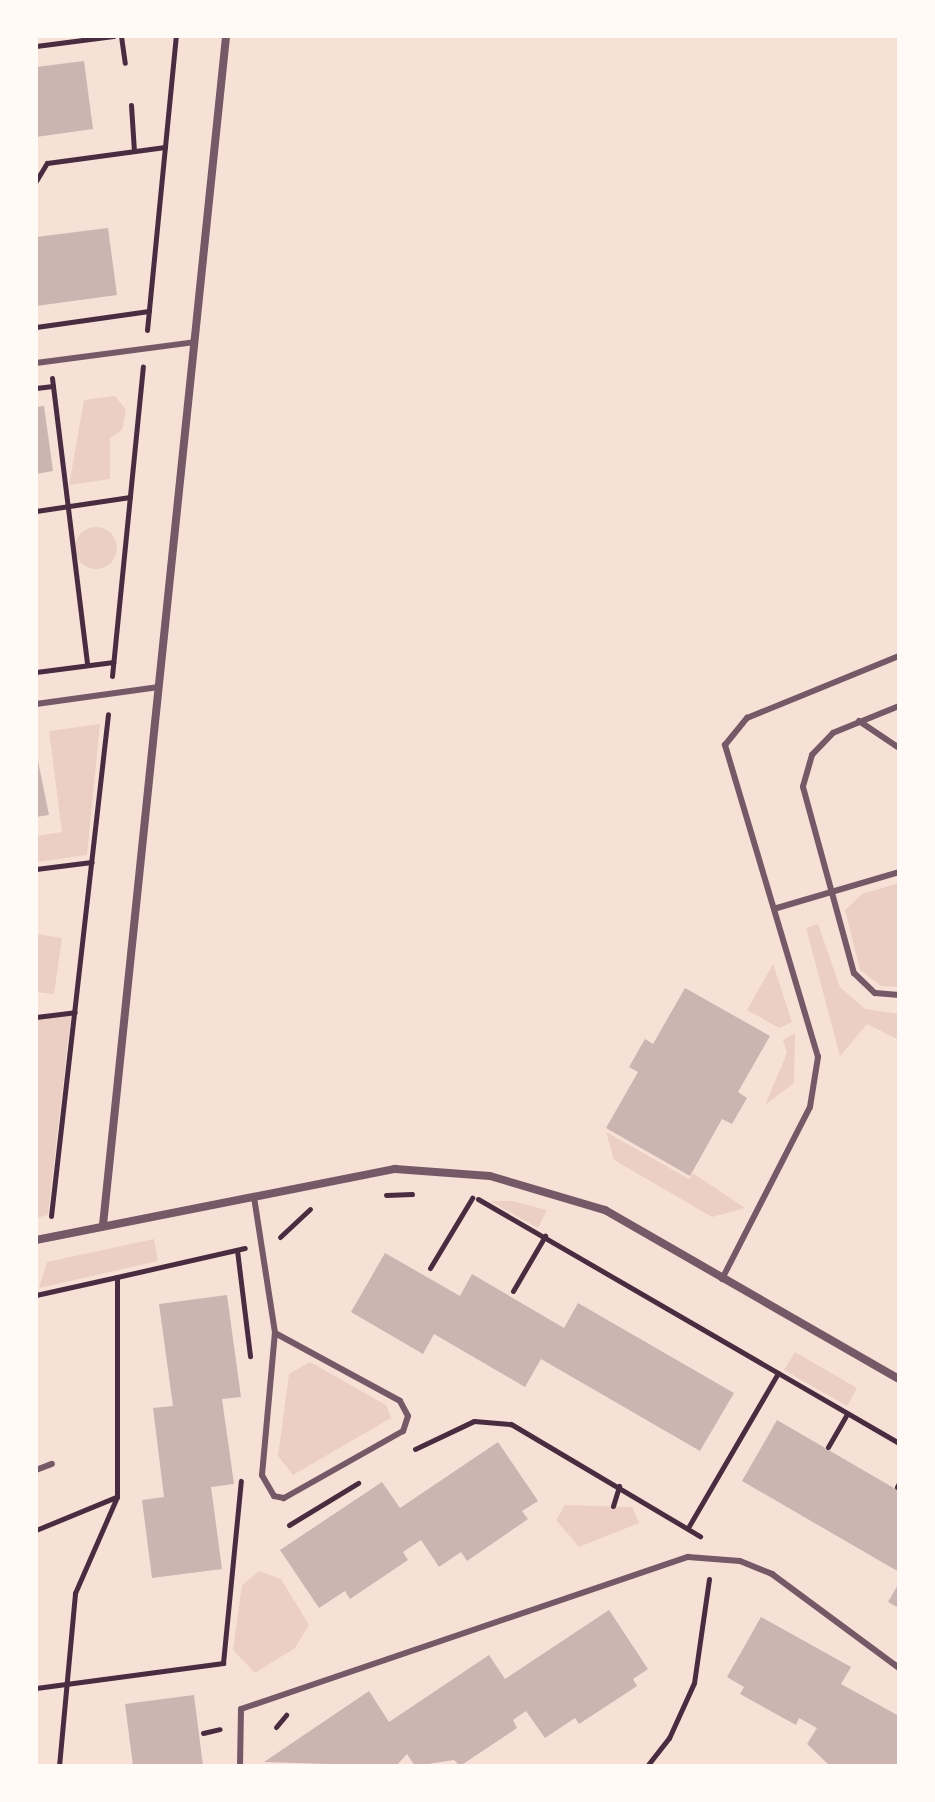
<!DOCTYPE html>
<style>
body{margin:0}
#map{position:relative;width:935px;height:1802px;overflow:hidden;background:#f7e1d7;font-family:"Open Sans",sans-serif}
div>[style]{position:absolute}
.green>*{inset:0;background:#ebcfc5}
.round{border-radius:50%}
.building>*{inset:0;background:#ccb4b1}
.path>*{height:5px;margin:-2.5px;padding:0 2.5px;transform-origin:2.5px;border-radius:2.5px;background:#4a2c40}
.service>*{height:6px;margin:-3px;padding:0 3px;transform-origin:3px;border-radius:3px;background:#755966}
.minor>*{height:8px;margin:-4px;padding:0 4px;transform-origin:4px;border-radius:4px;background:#755966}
span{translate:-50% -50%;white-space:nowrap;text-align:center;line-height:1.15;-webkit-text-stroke:6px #fffaf5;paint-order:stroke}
.frame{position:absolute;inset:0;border:38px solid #fffaf5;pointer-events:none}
</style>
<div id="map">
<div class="green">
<div style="clip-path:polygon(115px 396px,126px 410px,122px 430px,110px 438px,110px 479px,69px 485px,84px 400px)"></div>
<div class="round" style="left:75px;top:527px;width:42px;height:42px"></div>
<div style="clip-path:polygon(100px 724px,87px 855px,36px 862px,36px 836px,62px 832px,49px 731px)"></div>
<div style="clip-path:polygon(899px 883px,899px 987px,881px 986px,860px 970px,845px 910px,862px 894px)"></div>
<div style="clip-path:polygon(818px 924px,840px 987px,865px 1009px,899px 1014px,899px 1040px,867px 1024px,840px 1056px,806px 928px)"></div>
<div style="clip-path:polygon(36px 934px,62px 938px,54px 994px,36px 992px)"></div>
<div style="clip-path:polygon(773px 964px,792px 1022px,779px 1028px,747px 1010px)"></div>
<div style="clip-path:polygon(71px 1015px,48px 1215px,36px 1218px,36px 1020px)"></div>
<div style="clip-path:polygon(795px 1033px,794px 1083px,765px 1105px,787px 1053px,783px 1040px)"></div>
<div style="clip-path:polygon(606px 1132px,689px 1179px,693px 1173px,745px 1208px,712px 1217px,614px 1160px)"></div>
<div style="clip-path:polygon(490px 1201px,512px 1201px,547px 1210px,538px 1228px)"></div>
<div style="clip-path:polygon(154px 1239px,158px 1261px,39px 1288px,47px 1262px)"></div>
<div style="clip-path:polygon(795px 1352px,857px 1388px,847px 1406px,784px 1370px)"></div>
<div style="clip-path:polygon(310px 1362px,386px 1405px,391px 1418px,293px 1475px,278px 1456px,289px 1374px)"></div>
<div style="clip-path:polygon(565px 1505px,632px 1507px,639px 1523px,579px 1547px,556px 1520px)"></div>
<div style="clip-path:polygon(259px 1571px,281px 1579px,309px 1625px,295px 1648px,255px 1673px,233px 1650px,242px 1585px)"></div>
</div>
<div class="building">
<div style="clip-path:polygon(84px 61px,93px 129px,36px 137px,36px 67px)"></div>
<div style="clip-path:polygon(108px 228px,117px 295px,36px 306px,36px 237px)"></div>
<div style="clip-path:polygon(44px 406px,53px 471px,36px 474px,36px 407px)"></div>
<div style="clip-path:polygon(36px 751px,49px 815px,36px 817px)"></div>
<div style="clip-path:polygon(685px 988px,770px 1036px,738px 1092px,747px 1098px,732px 1124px,722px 1119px,690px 1176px,606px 1128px,638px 1072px,629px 1067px,645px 1039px,653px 1044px)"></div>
<div style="clip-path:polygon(385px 1253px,460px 1296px,472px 1274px,564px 1328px,578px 1303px,734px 1393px,700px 1451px,541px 1359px,525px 1387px,434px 1334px,423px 1354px,351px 1312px)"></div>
<div style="clip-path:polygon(227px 1295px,241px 1397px,222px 1399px,234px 1484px,211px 1487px,222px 1569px,152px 1578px,142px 1500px,164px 1497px,153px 1408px,173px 1406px,159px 1304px)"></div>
<div style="clip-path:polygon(777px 1420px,899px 1491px,899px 1572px,742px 1481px)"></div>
<div style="clip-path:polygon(498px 1442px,538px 1501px,522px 1511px,528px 1519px,467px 1561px,461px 1552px,439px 1567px,421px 1540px,403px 1552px,408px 1560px,350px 1599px,345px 1591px,319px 1608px,280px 1550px,382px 1482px,400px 1508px)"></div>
<div style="clip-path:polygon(899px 1583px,899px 1608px,888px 1602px)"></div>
<div style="clip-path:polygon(609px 1610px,648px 1669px,633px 1679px,637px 1686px,579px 1724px,575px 1718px,545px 1738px,526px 1711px,513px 1720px,517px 1728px,460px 1766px,454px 1760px,415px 1766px,407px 1754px,396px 1766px,264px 1762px,369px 1691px,389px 1722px,489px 1655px,505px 1679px)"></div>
<div style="clip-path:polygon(761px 1617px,851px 1667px,841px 1684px,899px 1716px,899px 1766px,830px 1766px,807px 1744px,817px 1728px,799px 1718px,796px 1725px,740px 1694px,744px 1687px,727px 1677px)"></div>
<div style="clip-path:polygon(194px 1695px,203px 1766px,133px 1766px,125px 1704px)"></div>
</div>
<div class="path">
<div style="left:121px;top:36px;width:27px;rotate:82deg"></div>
<div style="left:36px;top:46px;width:78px;rotate:-7.4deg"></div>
<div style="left:131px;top:105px;width:46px;rotate:86.3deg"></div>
<div style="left:36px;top:181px;width:21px;rotate:-59deg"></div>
<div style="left:47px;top:163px;width:119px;rotate:-7.7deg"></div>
<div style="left:36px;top:327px;width:114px;rotate:-8.1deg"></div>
<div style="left:147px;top:330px;width:295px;rotate:-84.4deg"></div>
<div style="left:52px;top:378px;width:289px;rotate:83deg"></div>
<div style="left:36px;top:388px;width:17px;rotate:-7deg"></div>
<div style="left:36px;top:511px;width:95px;rotate:-8.5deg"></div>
<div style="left:36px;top:672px;width:78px;rotate:-7.4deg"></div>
<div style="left:112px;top:676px;width:311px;rotate:-84.3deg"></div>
<div style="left:36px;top:869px;width:56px;rotate:-7.1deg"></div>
<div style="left:36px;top:1017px;width:39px;rotate:-7deg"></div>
<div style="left:386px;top:1195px;width:26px;rotate:-2deg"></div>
<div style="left:478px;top:1199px;width:487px;rotate:30.1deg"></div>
<div style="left:51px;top:1216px;width:505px;rotate:-83.52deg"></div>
<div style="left:280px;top:1237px;width:41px;rotate:-43deg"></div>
<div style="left:237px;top:1250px;width:107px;rotate:83deg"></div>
<div style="left:430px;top:1268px;width:82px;rotate:-59deg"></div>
<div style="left:513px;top:1291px;width:64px;rotate:-59.8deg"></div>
<div style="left:36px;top:1295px;width:83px;rotate:-12.5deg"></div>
<div style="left:828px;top:1447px;width:38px;rotate:-60deg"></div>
<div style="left:415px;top:1449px;width:65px;rotate:-25.4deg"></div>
<div style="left:474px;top:1421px;width:37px;rotate:5deg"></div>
<div style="left:511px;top:1424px;width:220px;rotate:30.7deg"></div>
<div style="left:897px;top:1487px;width:4px;rotate:-63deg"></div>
<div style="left:613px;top:1506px;width:21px;rotate:-73deg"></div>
<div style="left:289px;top:1525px;width:81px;rotate:-31.3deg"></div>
<div style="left:689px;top:1526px;width:177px;rotate:-59.8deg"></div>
<div style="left:36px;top:1530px;width:87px;rotate:-22.4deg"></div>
<div style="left:36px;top:1688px;width:189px;rotate:-7.6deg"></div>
<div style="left:223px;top:1663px;width:183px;rotate:-84.4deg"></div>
<div style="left:276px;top:1727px;width:16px;rotate:-50deg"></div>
<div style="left:203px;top:1733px;width:17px;rotate:-13deg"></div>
<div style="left:59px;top:1766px;width:174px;rotate:-84.7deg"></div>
<div style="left:75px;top:1593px;width:105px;rotate:-66.4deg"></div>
<div style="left:117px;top:1497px;width:220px;rotate:-90deg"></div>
<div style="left:117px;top:1277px;width:131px;rotate:-12.8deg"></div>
<div style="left:616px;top:1766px;width:24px"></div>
<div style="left:647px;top:1766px;width:36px;rotate:-52deg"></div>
<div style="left:669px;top:1738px;width:60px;rotate:-65.6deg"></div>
<div style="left:694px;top:1683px;width:105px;rotate:-81.8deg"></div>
</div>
<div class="service">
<div style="left:36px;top:363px;width:160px;rotate:-7.5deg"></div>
<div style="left:36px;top:704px;width:124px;rotate:-7.9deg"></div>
<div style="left:899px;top:706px;width:71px;rotate:157.8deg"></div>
<div style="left:833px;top:733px;width:30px;rotate:134deg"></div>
<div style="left:812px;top:755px;width:33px;rotate:106deg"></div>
<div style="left:803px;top:787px;width:193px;rotate:74.7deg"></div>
<div style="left:854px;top:973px;width:29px;rotate:44deg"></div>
<div style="left:875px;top:993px;width:24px;rotate:5deg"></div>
<div style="left:859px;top:721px;width:48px;rotate:34deg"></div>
<div style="left:777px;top:908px;width:127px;rotate:-16.4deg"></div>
<div style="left:254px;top:1197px;width:138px;rotate:81.2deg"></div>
<div style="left:275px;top:1333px;width:142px;rotate:28.5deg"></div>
<div style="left:400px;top:1401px;width:17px;rotate:62deg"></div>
<div style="left:408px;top:1416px;width:16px;rotate:108deg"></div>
<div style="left:403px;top:1431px;width:137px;rotate:150.6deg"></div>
<div style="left:284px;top:1498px;width:10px;rotate:-169deg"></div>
<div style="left:274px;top:1496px;width:24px;rotate:-120deg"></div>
<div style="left:262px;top:1475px;width:143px;rotate:-84.8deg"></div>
<div style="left:722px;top:1279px;width:193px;rotate:-62.9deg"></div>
<div style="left:810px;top:1107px;width:51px;rotate:-80.9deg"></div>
<div style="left:818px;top:1057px;width:326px;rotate:-106.6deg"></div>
<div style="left:725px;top:745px;width:35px;rotate:-51deg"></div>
<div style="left:747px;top:718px;width:164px;rotate:-22.2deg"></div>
<div style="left:36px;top:1470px;width:17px;rotate:-21deg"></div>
<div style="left:240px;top:1766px;width:57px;rotate:-89deg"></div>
<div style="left:241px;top:1709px;width:472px;rotate:-18.8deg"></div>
<div style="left:688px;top:1557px;width:52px;rotate:4.4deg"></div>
<div style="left:740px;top:1561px;width:35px;rotate:22deg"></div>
<div style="left:772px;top:1574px;width:158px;rotate:36.5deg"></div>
</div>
<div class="minor">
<div style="left:103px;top:1225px;width:1195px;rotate:-84.09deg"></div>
<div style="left:36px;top:1240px;width:366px;rotate:-11.2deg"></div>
<div style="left:395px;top:1169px;width:95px;rotate:4.2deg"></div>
<div style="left:490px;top:1176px;width:120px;rotate:16.5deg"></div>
<div style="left:605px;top:1210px;width:339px;rotate:29.9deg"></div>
</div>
<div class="frame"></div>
</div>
